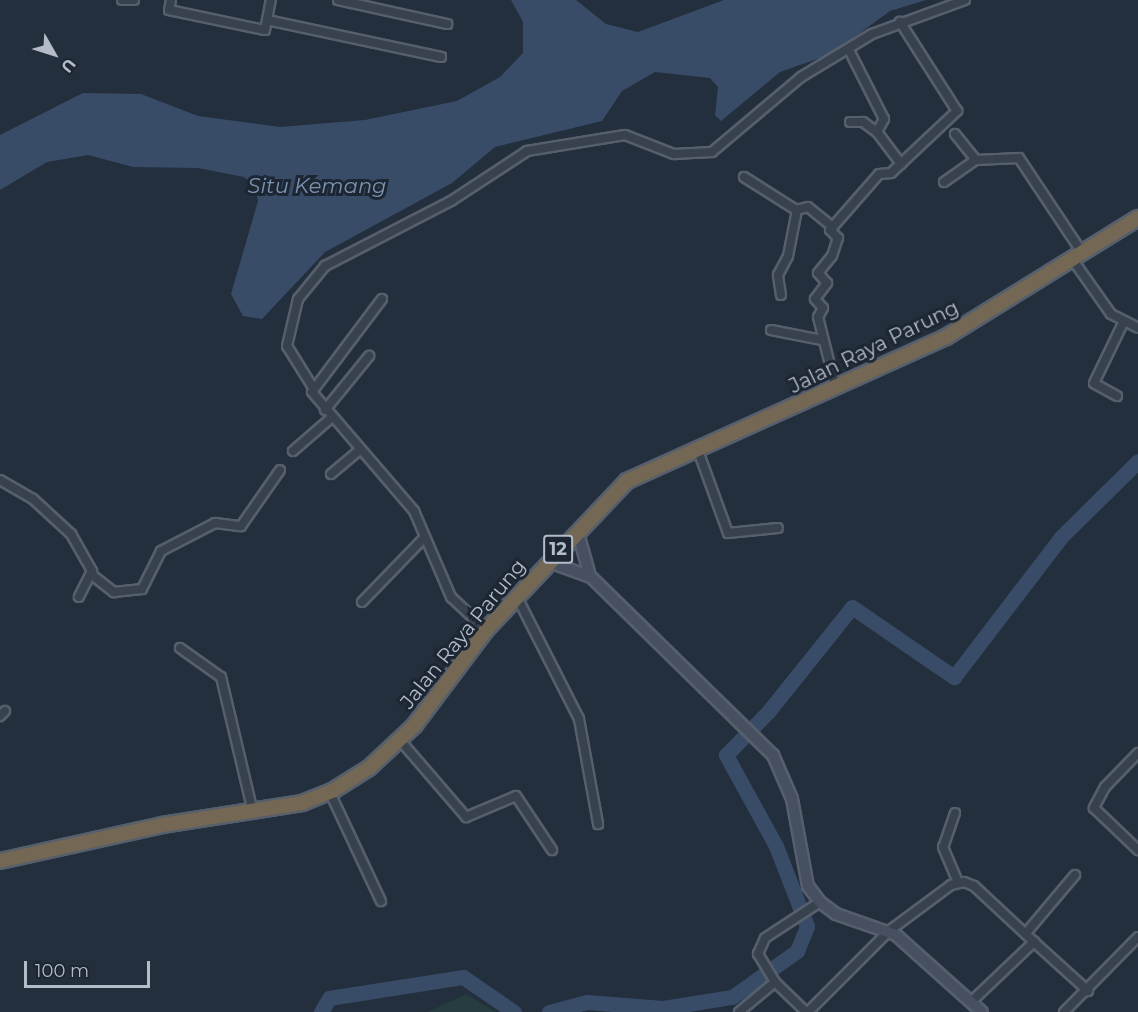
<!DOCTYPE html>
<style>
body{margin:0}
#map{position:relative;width:1138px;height:1012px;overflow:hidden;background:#242f3e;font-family:Montserrat,sans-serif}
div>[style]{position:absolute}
.green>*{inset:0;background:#263c3f}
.water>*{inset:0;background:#394c67}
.river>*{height:15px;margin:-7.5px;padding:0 7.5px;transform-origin:7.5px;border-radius:7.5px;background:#394c67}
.roads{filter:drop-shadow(2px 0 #565f6c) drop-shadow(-2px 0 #565f6c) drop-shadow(0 2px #565f6c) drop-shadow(0 -2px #565f6c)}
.street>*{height:8px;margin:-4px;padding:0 4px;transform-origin:4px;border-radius:4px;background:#38414e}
.secondary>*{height:10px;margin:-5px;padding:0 5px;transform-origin:5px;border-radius:5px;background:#465061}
.highway>*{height:14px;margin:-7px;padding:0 7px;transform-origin:7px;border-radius:7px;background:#746855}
span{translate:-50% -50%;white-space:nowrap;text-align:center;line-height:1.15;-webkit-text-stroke:6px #1d2633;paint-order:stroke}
.shield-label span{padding:2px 4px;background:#1d2633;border:2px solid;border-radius:4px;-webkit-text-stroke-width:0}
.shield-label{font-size:18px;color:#b4bcc9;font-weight:700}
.street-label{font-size:20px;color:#b4bcc9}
.water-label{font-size:21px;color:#7c92b1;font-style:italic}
.north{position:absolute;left:24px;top:24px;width:60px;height:60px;-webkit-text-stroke:4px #1d2633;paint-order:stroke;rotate:129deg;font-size:16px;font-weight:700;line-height:24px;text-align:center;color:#b4bcc9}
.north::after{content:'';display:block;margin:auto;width:21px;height:27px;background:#b4bcc9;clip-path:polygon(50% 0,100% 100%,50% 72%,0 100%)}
.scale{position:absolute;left:24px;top:961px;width:126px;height:27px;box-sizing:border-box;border:3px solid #b4bcc9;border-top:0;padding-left:8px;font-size:18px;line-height:21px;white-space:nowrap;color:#b4bcc9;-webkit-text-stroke:4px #1d2633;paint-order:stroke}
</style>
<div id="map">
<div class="green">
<div style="clip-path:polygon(466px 994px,496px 1012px,428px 1012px)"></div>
</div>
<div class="water">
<div style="clip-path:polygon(511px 0,576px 0,606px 24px,638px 32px,724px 0,926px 0,890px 11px,831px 54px,780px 72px,721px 121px,715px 115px,718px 87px,710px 78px,655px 72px,622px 91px,602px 121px,495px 147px,452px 183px,325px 252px,262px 319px,243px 316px,231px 294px,258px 201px,255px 185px,244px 177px,198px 168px,133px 167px,88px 155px,47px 162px,0 190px,0 135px,83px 93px,141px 94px,198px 116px,280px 127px,365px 120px,457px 101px,500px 77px,523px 53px,523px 22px)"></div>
</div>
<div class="river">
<div style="left:321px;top:1012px;width:16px;rotate:-60deg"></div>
<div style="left:329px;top:998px;width:136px;rotate:-8.9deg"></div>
<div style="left:463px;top:977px;width:62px;rotate:34.5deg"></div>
<div style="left:549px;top:1012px;width:39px;rotate:-15deg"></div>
<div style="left:587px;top:1002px;width:76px;rotate:4.5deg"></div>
<div style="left:663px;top:1008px;width:70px;rotate:-9.1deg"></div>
<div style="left:732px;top:997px;width:80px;rotate:-35.3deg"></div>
<div style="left:797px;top:951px;width:27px;rotate:-68deg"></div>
<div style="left:807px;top:926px;width:86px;rotate:-111.2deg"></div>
<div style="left:776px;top:846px;width:104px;rotate:-118.8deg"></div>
<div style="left:726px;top:755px;width:60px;rotate:-45.7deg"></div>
<div style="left:768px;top:712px;width:134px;rotate:-51.3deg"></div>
<div style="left:852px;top:607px;width:124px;rotate:34.5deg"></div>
<div style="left:954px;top:677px;width:176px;rotate:-52.6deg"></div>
<div style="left:1061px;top:537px;width:108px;rotate:-44.6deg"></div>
</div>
<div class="roads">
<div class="street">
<div style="left:122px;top:0;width:12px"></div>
<div style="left:171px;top:0;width:10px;rotate:101deg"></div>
<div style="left:169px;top:10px;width:98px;rotate:11.8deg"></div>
<div style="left:265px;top:30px;width:31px;rotate:-79deg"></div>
<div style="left:338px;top:0;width:112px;rotate:12.4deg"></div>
<div style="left:267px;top:20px;width:178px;rotate:12deg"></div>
<div style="left:850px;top:52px;width:75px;rotate:63.1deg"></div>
<div style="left:884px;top:119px;width:15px;rotate:118deg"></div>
<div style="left:877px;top:132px;width:40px;rotate:53deg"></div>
<div style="left:850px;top:122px;width:13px"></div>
<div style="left:863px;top:122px;width:17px;rotate:36deg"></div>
<div style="left:955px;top:134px;width:33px;rotate:51deg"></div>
<div style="left:976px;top:160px;width:43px;rotate:-2.7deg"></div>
<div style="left:1019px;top:158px;width:112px;rotate:56.3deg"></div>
<div style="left:744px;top:177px;width:62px;rotate:32.4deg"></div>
<div style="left:796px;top:210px;width:12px;rotate:-14deg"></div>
<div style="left:808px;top:207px;width:32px;rotate:39deg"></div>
<div style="left:944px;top:182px;width:39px;rotate:-35deg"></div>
<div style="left:1075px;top:263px;width:62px;rotate:54.8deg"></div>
<div style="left:1111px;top:314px;width:30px;rotate:27deg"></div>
<div style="left:781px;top:295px;width:20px;rotate:-99deg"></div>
<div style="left:778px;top:275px;width:21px;rotate:-62deg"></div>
<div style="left:788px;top:256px;width:47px;rotate:-78.9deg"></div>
<div style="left:382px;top:299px;width:116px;rotate:127deg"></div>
<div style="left:312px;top:392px;width:157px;rotate:49.4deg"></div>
<div style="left:414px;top:511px;width:94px;rotate:66.7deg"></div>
<div style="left:451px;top:597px;width:48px;rotate:43.3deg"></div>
<div style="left:771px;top:330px;width:52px;rotate:11.1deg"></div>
<div style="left:312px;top:386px;width:47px;rotate:-122deg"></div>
<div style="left:287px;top:346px;width:48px;rotate:-76.8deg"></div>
<div style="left:298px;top:299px;width:43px;rotate:-50.7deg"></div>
<div style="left:325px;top:266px;width:142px;rotate:-27.3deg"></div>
<div style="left:451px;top:201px;width:91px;rotate:-33.3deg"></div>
<div style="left:527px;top:151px;width:99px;rotate:-9.3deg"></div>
<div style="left:625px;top:135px;width:53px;rotate:21.2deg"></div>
<div style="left:674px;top:154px;width:38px;rotate:-3deg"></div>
<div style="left:712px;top:152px;width:116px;rotate:-40.1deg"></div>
<div style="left:801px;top:77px;width:83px;rotate:-31.2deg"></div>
<div style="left:872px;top:34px;width:99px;rotate:-20.1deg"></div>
<div style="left:836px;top:389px;width:74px;rotate:-104deg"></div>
<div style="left:818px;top:317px;width:10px;rotate:-61deg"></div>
<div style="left:823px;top:308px;width:12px;rotate:-132deg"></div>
<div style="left:815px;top:299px;width:20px;rotate:-53deg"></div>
<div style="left:827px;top:283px;width:13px;rotate:-132deg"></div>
<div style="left:818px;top:273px;width:22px;rotate:-51deg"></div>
<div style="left:832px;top:256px;width:19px;rotate:-72deg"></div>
<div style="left:838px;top:238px;width:11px;rotate:-135deg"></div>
<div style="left:830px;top:230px;width:74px;rotate:-48.8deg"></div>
<div style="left:879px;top:174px;width:12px;rotate:-5deg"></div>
<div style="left:891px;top:173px;width:91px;rotate:-43.2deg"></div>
<div style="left:957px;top:111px;width:106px;rotate:-122.6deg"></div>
<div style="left:1117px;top:396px;width:26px;rotate:-151deg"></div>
<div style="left:1094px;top:383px;width:67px;rotate:-64.2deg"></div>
<div style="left:325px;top:410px;width:70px;rotate:-50.8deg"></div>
<div style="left:293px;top:451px;width:50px;rotate:-41deg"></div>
<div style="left:700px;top:456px;width:82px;rotate:70deg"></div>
<div style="left:728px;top:533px;width:50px;rotate:-5.7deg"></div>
<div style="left:331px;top:474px;width:35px;rotate:-40deg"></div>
<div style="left:0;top:480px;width:38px;rotate:30deg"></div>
<div style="left:33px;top:499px;width:52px;rotate:42.6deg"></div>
<div style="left:71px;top:534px;width:43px;rotate:60.4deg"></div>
<div style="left:92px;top:571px;width:29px;rotate:117deg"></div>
<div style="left:92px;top:575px;width:28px;rotate:38deg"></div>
<div style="left:114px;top:592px;width:28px;rotate:-6deg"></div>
<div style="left:142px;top:589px;width:42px;rotate:-63.4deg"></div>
<div style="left:161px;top:551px;width:61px;rotate:-27.4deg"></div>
<div style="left:215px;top:523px;width:26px;rotate:7deg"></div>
<div style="left:241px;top:526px;width:68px;rotate:-55.1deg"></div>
<div style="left:362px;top:602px;width:89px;rotate:-45.9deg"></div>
<div style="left:520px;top:603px;width:130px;rotate:63deg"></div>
<div style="left:579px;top:719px;width:107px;rotate:79.7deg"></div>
<div style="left:180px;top:648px;width:50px;rotate:35.3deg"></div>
<div style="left:221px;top:677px;width:139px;rotate:76.7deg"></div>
<div style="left:0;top:716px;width:7px;rotate:-45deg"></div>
<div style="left:405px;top:746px;width:94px;rotate:49.3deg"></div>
<div style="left:466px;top:817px;width:54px;rotate:-22.8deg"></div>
<div style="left:516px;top:796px;width:65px;rotate:56.3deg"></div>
<div style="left:1138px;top:753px;width:47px;rotate:134.1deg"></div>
<div style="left:1105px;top:787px;width:24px;rotate:118deg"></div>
<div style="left:1094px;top:808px;width:61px;rotate:43.7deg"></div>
<div style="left:332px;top:797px;width:115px;rotate:64.8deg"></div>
<div style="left:955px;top:813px;width:36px;rotate:109deg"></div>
<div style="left:943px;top:847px;width:39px;rotate:67deg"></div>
<div style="left:1026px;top:933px;width:76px;rotate:-49.8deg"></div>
<div style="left:972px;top:1001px;width:86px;rotate:-43.6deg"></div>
<div style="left:1034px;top:942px;width:73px;rotate:42.2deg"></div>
<div style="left:739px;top:1012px;width:47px;rotate:-39.8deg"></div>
<div style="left:806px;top:1012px;width:43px;rotate:-135.9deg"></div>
<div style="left:775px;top:982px;width:33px;rotate:-121deg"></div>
<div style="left:758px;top:954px;width:17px;rotate:-66deg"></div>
<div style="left:765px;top:938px;width:66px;rotate:-33.2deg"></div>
<div style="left:808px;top:1012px;width:115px;rotate:-45deg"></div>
<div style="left:889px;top:931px;width:77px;rotate:-36.6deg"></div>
<div style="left:951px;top:885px;width:13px;rotate:-13deg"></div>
<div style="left:964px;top:882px;width:11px;rotate:22deg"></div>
<div style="left:974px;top:886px;width:82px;rotate:43deg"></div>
<div style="left:1064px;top:1012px;width:105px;rotate:-45.4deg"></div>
</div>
<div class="secondary">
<div style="left:579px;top:537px;width:37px;rotate:74deg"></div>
<div style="left:555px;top:564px;width:38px;rotate:20deg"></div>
<div style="left:591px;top:577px;width:255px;rotate:44.4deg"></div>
<div style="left:773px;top:755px;width:48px;rotate:66.6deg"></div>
<div style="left:792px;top:799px;width:88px;rotate:79.6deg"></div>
<div style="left:808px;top:886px;width:20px;rotate:53deg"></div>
<div style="left:820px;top:902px;width:20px;rotate:37deg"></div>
<div style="left:836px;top:914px;width:64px;rotate:19.3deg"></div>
<div style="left:896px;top:935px;width:115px;rotate:41.8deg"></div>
</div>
<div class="highway">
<div style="left:0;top:861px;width:166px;rotate:-12.5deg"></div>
<div style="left:162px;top:825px;width:142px;rotate:-8.9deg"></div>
<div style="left:302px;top:803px;width:35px;rotate:-22deg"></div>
<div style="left:334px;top:790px;width:41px;rotate:-32.2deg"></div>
<div style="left:369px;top:768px;width:62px;rotate:-43deg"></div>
<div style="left:414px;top:726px;width:120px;rotate:-53.1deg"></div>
<div style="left:486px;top:630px;width:205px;rotate:-46.6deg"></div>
<div style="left:627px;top:481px;width:350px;rotate:-24.3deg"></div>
<div style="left:946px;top:337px;width:226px;rotate:-31.8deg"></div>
</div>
</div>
<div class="shield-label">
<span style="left:558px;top:549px">12</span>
</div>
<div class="street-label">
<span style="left:874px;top:347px;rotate:-26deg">Jalan Raya Parung</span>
<span style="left:463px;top:634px;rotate:-51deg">Jalan Raya Parung</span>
</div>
<div class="water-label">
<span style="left:317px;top:186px">Situ Kemang</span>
</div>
<div class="north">U</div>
<div class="scale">100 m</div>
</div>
